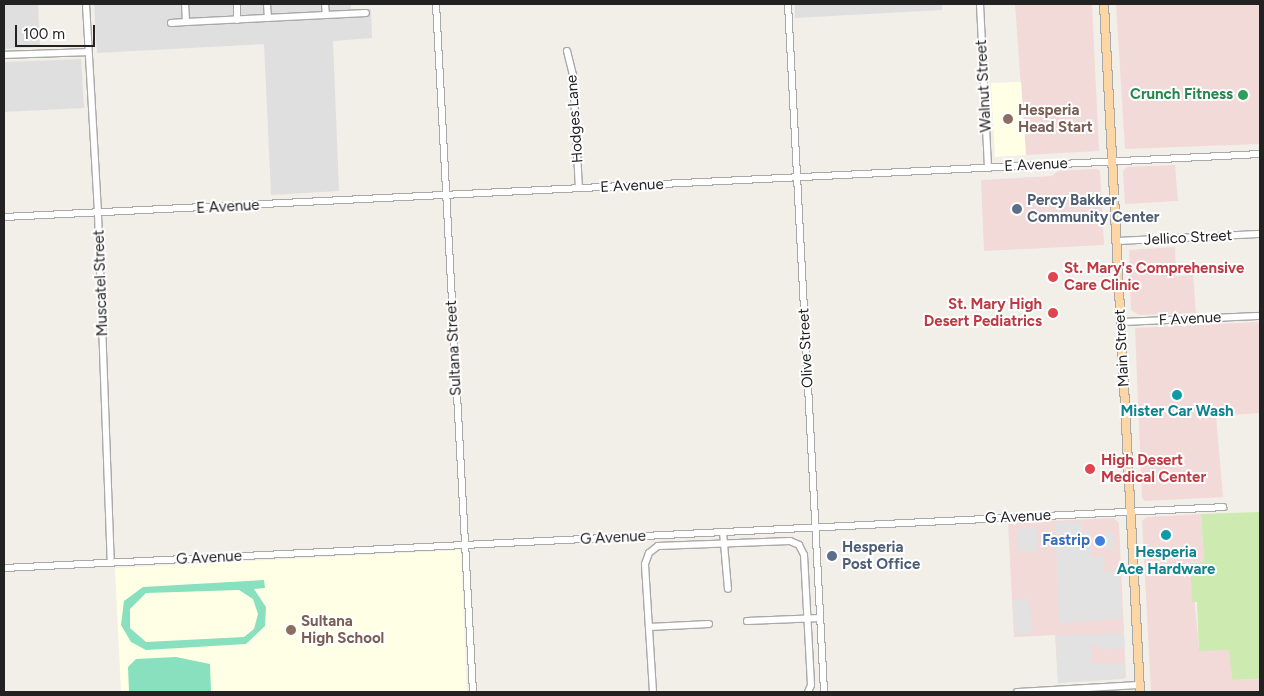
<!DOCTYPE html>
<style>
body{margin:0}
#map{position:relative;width:1264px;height:696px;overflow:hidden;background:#f2efe9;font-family:Figtree,sans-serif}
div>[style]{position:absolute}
.residential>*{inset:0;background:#e0dfdf}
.commercial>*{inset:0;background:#f2dad9}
.education>*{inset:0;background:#ffffe5}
.grass>*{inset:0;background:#cdebb0}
.pitch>*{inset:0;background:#88e0be}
.parking>*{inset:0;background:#e2e2e2}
.roads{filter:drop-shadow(1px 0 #a9a9a9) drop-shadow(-1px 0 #a9a9a9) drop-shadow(0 1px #a9a9a9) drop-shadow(0 -1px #a9a9a9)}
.minor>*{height:6px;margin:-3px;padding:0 3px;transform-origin:3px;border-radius:3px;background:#fff}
.major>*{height:8px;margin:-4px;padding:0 4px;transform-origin:4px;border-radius:4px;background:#fcd6a4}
.dots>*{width:14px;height:14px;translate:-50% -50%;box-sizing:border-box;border:2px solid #fff;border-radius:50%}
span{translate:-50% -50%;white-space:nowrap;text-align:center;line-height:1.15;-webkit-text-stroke:4px #fff;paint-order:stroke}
.street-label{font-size:15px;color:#222}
.leisure-label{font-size:15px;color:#27864d;font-weight:700}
.right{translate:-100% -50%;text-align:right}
.education-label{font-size:15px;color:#785e54;font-weight:700}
.left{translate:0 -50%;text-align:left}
.service-label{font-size:15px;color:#4e5e75;font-weight:700}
.health-label{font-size:15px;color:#be3a42;font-weight:700}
.culture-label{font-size:15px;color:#0d838f;font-weight:700}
.shop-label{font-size:15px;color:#366cbe;font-weight:700}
.frame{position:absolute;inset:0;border:5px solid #222;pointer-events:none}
.scale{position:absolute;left:15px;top:25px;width:80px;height:22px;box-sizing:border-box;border:2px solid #222;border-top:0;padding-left:6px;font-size:15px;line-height:18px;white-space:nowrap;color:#222;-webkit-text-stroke:4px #fff;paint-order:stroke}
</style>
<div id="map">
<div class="residential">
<div style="clip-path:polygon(4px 4px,38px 4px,40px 47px,4px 49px)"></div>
<div style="clip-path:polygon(94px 4px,351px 4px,351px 10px,371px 9px,372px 38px,333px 41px,339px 191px,271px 195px,264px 44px,97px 53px)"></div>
<div style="clip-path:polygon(795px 4px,942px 4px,942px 10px,795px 18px)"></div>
<div style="clip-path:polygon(81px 59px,84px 108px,4px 112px,4px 62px)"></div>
</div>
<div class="commercial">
<div style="clip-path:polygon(1015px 4px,1092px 4px,1099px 151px,1026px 155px)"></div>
<div style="clip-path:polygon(1116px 4px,1260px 4px,1260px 144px,1125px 149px)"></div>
<div style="clip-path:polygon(1175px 165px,1178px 201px,1125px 204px,1123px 171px,1127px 167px)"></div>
<div style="clip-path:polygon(1097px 169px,1100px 171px,1104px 245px,984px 251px,981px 180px,1052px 176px,1058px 171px)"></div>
<div style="clip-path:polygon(1175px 247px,1176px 276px,1193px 275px,1196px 313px,1139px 315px,1131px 310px,1129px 250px)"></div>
<div style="clip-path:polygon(1260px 322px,1260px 413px,1216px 416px,1223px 497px,1145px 501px,1142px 498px,1135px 328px)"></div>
<div style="clip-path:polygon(1201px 514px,1204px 562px,1191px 562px,1199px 650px,1230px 649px,1232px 680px,1260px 679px,1260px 692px,1151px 692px,1142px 521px,1147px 517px)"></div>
<div style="clip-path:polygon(1114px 518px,1119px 523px,1126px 678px,1058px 683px,1055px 635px,1014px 637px,1008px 523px)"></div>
</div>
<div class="education">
<div style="clip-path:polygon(1021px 82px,1026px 155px,995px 157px,991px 83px)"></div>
<div style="clip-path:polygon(461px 550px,467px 692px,121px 692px,115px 568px)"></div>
</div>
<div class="grass">
<div style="clip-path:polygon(1260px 512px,1260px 679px,1232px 680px,1229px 650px,1199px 651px,1197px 602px,1192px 602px,1190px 563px,1204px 562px,1201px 514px)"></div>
</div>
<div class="pitch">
<div style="clip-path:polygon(evenodd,264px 580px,265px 588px,254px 589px,266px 607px,265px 626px,246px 644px,146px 650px,131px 642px,121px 625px,124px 601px,143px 587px,264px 580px,239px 590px,253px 599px,258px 614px,254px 629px,244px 637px,146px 642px,130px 628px,130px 609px,146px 593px,239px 590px)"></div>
<div style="clip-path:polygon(176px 657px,210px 664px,211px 692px,129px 692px,128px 667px,136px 659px)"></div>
</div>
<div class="parking">
<div style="clip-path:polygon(1082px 521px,1082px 531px,1090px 530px,1091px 557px,1103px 556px,1104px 572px,1119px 571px,1122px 619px,1059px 623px,1055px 523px)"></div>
<div style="clip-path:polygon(1037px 528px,1038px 551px,1018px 551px,1017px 529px)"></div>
<div style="clip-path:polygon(1106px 532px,1113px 532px,1114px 549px,1107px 549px)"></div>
<div style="clip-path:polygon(1030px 599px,1031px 633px,1015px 634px,1014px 600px)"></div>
<div style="clip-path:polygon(1124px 633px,1125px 648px,1097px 649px,1097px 644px,1091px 644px,1092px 664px,1125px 663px,1124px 679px,1058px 683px,1056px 636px)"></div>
</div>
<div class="roads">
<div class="minor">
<div style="left:86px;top:4px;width:210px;rotate:86.7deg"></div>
<div style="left:98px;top:214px;width:349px;rotate:87.9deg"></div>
<div style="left:237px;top:4px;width:16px;rotate:90deg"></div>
<div style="left:267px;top:4px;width:14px;rotate:86deg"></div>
<div style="left:325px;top:4px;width:11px;rotate:85deg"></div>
<div style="left:436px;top:4px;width:689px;rotate:86.92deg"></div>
<div style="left:788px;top:4px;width:689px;rotate:87deg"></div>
<div style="left:980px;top:4px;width:163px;rotate:87.2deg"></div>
<div style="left:186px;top:22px;width:180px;rotate:-2.9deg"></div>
<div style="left:171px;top:23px;width:15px;rotate:-4deg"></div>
<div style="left:186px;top:22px;width:18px;rotate:-93deg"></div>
<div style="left:567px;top:51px;width:25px;rotate:76deg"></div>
<div style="left:573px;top:75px;width:113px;rotate:87deg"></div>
<div style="left:4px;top:55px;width:84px;rotate:-2deg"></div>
<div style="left:4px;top:217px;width:1258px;rotate:-2.87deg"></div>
<div style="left:1116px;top:241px;width:144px;rotate:-2.8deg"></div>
<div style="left:1120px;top:322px;width:140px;rotate:-2.5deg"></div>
<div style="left:723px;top:532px;width:57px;rotate:85deg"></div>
<div style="left:4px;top:568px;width:1221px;rotate:-2.86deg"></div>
<div style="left:747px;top:621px;width:73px;rotate:-2.4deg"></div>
<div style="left:649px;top:627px;width:60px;rotate:-2.9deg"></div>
<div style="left:653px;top:692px;width:128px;rotate:-93.6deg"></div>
<div style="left:645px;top:564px;width:12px;rotate:-70deg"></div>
<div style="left:649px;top:553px;width:11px;rotate:-38deg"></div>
<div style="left:658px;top:546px;width:132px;rotate:-2.2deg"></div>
<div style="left:790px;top:541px;width:10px;rotate:24deg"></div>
<div style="left:799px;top:545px;width:11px;rotate:63deg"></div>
<div style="left:804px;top:555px;width:130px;rotate:86.9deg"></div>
<div style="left:811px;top:685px;width:8px;rotate:113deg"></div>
<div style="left:1017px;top:692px;width:123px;rotate:-3.3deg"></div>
</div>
<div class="major">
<div style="left:1104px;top:4px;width:689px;rotate:87deg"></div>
</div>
</div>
<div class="dots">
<div style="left:1243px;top:95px;background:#2e9e5b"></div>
<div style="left:1008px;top:119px;background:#8d6e63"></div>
<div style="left:1017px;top:209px;background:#5c6f8a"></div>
<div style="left:1053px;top:277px;background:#e0444e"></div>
<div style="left:1053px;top:313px;background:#e0444e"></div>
<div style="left:1177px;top:395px;background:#0f9aa8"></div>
<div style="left:1090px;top:469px;background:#e0444e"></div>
<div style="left:1166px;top:535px;background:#0f9aa8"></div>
<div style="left:1100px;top:541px;background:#3f7fe0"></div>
<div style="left:832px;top:556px;background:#5c6f8a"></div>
<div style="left:291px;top:630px;background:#8d6e63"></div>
</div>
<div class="street-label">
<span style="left:984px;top:86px;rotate:-93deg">Walnut Street</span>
<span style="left:575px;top:119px;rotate:-94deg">Hodges Lane</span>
<span style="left:1036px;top:165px;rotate:-3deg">E Avenue</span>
<span style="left:632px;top:186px;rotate:-3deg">E Avenue</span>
<span style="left:228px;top:207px;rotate:-3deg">E Avenue</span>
<span style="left:1188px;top:238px;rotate:-3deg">Jellico Street</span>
<span style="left:101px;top:283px;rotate:-92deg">Muscatel Street</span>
<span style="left:1190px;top:319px;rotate:-3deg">F Avenue</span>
<span style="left:454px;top:348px;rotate:-93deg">Sultana Street</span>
<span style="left:806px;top:348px;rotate:-93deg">Olive Street</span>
<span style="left:1122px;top:348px;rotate:-93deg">Main Street</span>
<span style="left:1018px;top:517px;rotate:-3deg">G Avenue</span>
<span style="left:613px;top:538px;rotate:-3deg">G Avenue</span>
<span style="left:209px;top:558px;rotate:-3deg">G Avenue</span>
</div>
<div class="leisure-label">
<span class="right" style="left:1233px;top:95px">Crunch Fitness</span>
</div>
<div class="education-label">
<span class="left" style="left:1018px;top:119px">Hesperia<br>Head Start</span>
<span class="left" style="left:301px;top:630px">Sultana<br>High School</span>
</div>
<div class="service-label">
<span class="left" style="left:1027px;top:209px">Percy Bakker<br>Community Center</span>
<span class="left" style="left:842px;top:556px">Hesperia<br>Post Office</span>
</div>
<div class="health-label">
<span class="left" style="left:1064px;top:277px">St. Mary's Comprehensive<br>Care Clinic</span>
<span class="right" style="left:1042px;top:313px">St. Mary High<br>Desert Pediatrics</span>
<span class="left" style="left:1101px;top:469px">High Desert<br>Medical Center</span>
</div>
<div class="culture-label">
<span style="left:1177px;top:412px">Mister Car Wash</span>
<span style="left:1166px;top:561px">Hesperia<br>Ace Hardware</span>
</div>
<div class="shop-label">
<span class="right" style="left:1090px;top:541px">Fastrip</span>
</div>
<div class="frame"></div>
<div class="scale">100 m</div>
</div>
